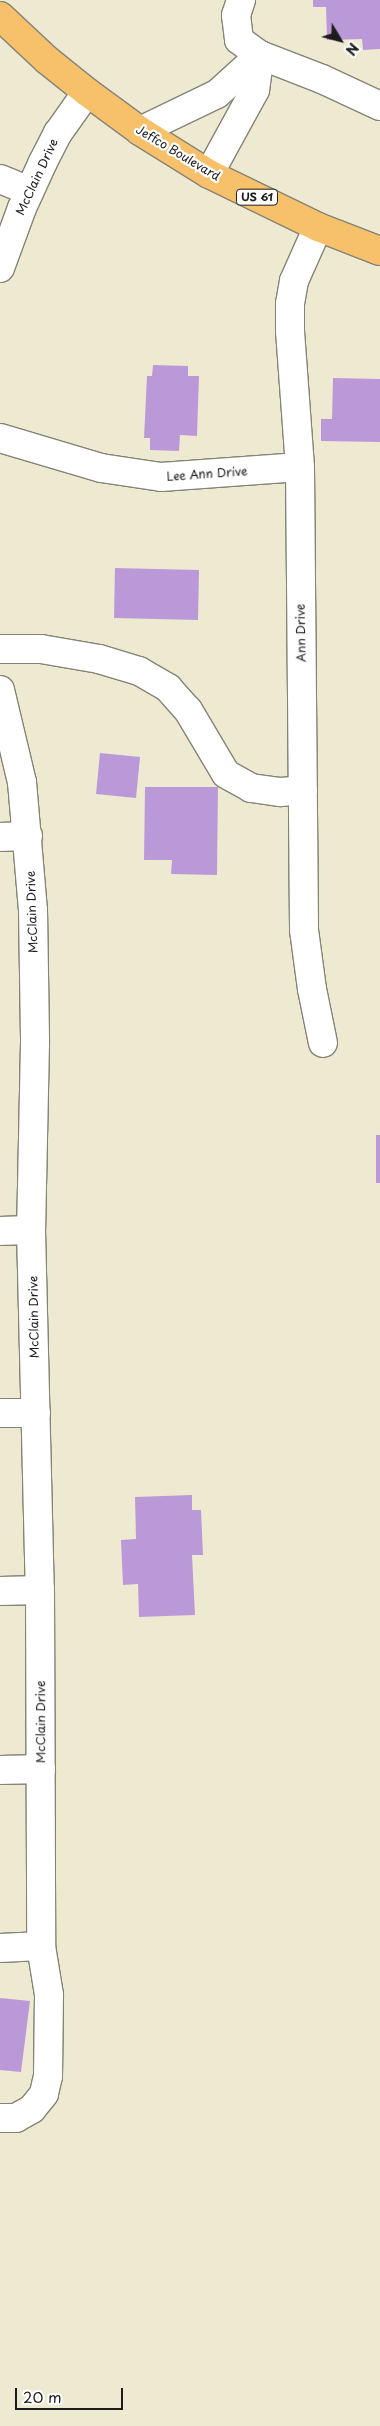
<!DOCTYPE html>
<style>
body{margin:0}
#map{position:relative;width:380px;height:2426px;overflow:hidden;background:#eeead1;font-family:"Playpen Sans",sans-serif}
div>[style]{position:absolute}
.building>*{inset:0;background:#bb99d8}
.roads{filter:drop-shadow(1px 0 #858376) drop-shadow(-1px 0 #858376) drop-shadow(0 1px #858376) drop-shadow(0 -1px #858376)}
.minor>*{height:28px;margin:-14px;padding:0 14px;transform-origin:14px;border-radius:14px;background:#fff}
.major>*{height:28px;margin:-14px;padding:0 14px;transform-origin:14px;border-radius:14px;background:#f7c06b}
span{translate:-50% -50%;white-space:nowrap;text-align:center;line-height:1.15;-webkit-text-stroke:4.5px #fff;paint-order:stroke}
.shield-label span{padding:1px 4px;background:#fff;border:1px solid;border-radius:4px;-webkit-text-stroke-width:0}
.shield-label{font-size:11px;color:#1c1c1c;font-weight:700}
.street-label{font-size:12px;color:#1c1c1c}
.north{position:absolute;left:315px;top:15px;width:50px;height:50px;-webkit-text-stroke:4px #fff;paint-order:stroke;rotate:127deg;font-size:14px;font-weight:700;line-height:20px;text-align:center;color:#1c1c1c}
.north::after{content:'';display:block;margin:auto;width:18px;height:22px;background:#1c1c1c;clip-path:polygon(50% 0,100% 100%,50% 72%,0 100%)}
.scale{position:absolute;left:15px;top:2388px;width:108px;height:22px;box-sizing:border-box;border:2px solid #1c1c1c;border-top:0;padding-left:6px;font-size:15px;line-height:18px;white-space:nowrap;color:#1c1c1c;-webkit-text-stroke:4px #fff;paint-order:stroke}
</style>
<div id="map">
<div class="building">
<div style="clip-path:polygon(313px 0,380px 0,380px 49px,363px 50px,362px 39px,327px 40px,326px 7px,313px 7px)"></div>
<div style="clip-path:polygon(153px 365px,188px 366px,188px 376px,199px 376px,197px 436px,180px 435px,179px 451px,150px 450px,150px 438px,144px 438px,147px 376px,152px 376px)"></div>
<div style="clip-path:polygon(333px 378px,380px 379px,380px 442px,321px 441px,321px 419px,332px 419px)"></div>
<div style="clip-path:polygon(115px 568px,199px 570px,198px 620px,114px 618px)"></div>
<div style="clip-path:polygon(100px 753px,140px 757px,136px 798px,96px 794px)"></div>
<div style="clip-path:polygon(145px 787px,218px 787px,217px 875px,171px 874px,172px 860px,144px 860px)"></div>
<div style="clip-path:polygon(376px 1135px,380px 1135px,380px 1183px,376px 1183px)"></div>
<div style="clip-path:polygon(192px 1495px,192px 1510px,201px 1510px,203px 1555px,192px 1555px,195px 1615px,139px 1617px,138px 1584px,123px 1585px,121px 1540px,136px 1539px,135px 1497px)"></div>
<div style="clip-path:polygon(0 1998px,30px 2001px,21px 2072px,0 2070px)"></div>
</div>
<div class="roads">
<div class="minor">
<div style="left:241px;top:0;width:16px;rotate:108deg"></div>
<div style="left:236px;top:15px;width:25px;rotate:83deg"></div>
<div style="left:239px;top:40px;width:26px;rotate:36deg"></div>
<div style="left:260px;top:55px;width:66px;rotate:21.2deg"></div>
<div style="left:322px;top:79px;width:64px;rotate:25deg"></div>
<div style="left:140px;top:131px;width:85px;rotate:-25.7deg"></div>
<div style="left:217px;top:94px;width:58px;rotate:-42.2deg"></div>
<div style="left:209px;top:174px;width:96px;rotate:-61.3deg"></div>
<div style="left:255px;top:90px;width:35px;rotate:-82deg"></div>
<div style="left:0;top:179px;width:32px;rotate:22deg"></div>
<div style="left:318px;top:227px;width:59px;rotate:114deg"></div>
<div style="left:294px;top:281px;width:23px;rotate:100deg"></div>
<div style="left:290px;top:304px;width:27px;rotate:90deg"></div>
<div style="left:290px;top:331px;width:136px;rotate:85.8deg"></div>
<div style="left:300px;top:467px;width:463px;rotate:89.5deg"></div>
<div style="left:304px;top:930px;width:60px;rotate:82.3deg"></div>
<div style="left:312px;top:989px;width:55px;rotate:78.5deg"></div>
<div style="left:0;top:268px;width:64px;rotate:-69.9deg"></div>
<div style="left:22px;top:208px;width:51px;rotate:-65.5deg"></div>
<div style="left:43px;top:162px;width:33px;rotate:-63deg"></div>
<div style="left:58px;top:133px;width:50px;rotate:-54.7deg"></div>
<div style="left:0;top:438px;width:105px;rotate:16.5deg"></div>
<div style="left:101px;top:468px;width:61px;rotate:8.5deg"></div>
<div style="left:161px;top:477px;width:139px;rotate:-4.1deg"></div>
<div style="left:0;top:649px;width:41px"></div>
<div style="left:41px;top:649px;width:59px;rotate:9.8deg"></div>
<div style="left:99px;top:659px;width:42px;rotate:16.7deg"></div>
<div style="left:139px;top:671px;width:34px;rotate:30deg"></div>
<div style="left:168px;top:688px;width:30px;rotate:48deg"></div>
<div style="left:188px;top:710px;width:74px;rotate:59.3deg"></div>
<div style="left:226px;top:774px;width:29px;rotate:29deg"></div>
<div style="left:251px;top:788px;width:30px;rotate:8deg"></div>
<div style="left:281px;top:792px;width:22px;rotate:-5deg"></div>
<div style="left:0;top:690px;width:95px;rotate:76.6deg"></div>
<div style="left:22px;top:782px;width:128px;rotate:85.1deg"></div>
<div style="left:33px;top:910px;width:133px;rotate:89.1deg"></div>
<div style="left:35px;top:1043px;width:187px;rotate:91.2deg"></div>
<div style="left:31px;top:1230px;width:360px;rotate:88.6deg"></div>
<div style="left:40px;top:1590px;width:356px;rotate:89.8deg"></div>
<div style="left:41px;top:1946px;width:50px;rotate:80.7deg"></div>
<div style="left:49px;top:1995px;width:81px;rotate:90.7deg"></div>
<div style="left:48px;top:2076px;width:18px;rotate:103deg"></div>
<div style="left:44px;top:2094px;width:19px;rotate:129deg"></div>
<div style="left:32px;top:2109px;width:18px;rotate:151deg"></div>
<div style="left:16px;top:2118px;width:16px;rotate:180deg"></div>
<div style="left:0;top:837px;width:28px;rotate:-2deg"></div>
<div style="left:0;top:1231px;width:31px;rotate:-2deg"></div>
<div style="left:0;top:1413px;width:36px"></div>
<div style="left:0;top:1591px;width:40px;rotate:-1.4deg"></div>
<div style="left:0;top:1770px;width:41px;rotate:-1.4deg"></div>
<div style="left:0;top:1948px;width:41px;rotate:-2.8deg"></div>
</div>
<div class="major">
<div style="left:0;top:16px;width:64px;rotate:43.1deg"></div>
<div style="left:47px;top:60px;width:51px;rotate:38.7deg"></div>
<div style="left:87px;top:92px;width:66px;rotate:36.3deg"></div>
<div style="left:140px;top:131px;width:81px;rotate:31.9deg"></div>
<div style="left:209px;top:174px;width:121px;rotate:25.9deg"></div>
<div style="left:318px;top:227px;width:66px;rotate:21.2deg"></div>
</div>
</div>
<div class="shield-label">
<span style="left:257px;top:197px">US 61</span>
</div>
<div class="street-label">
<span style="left:178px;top:153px;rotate:31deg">Jeffco Boulevard</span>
<span style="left:37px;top:177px;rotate:-65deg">McClain Drive</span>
<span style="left:207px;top:474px;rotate:-4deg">Lee Ann Drive</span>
<span style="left:301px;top:633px;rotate:-91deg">Ann Drive</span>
<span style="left:32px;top:912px;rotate:-92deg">McClain Drive</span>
<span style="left:34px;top:1317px;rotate:-91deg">McClain Drive</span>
<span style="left:41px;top:1722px;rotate:-90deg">McClain Drive</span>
</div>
<div class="north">N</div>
<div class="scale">20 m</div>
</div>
